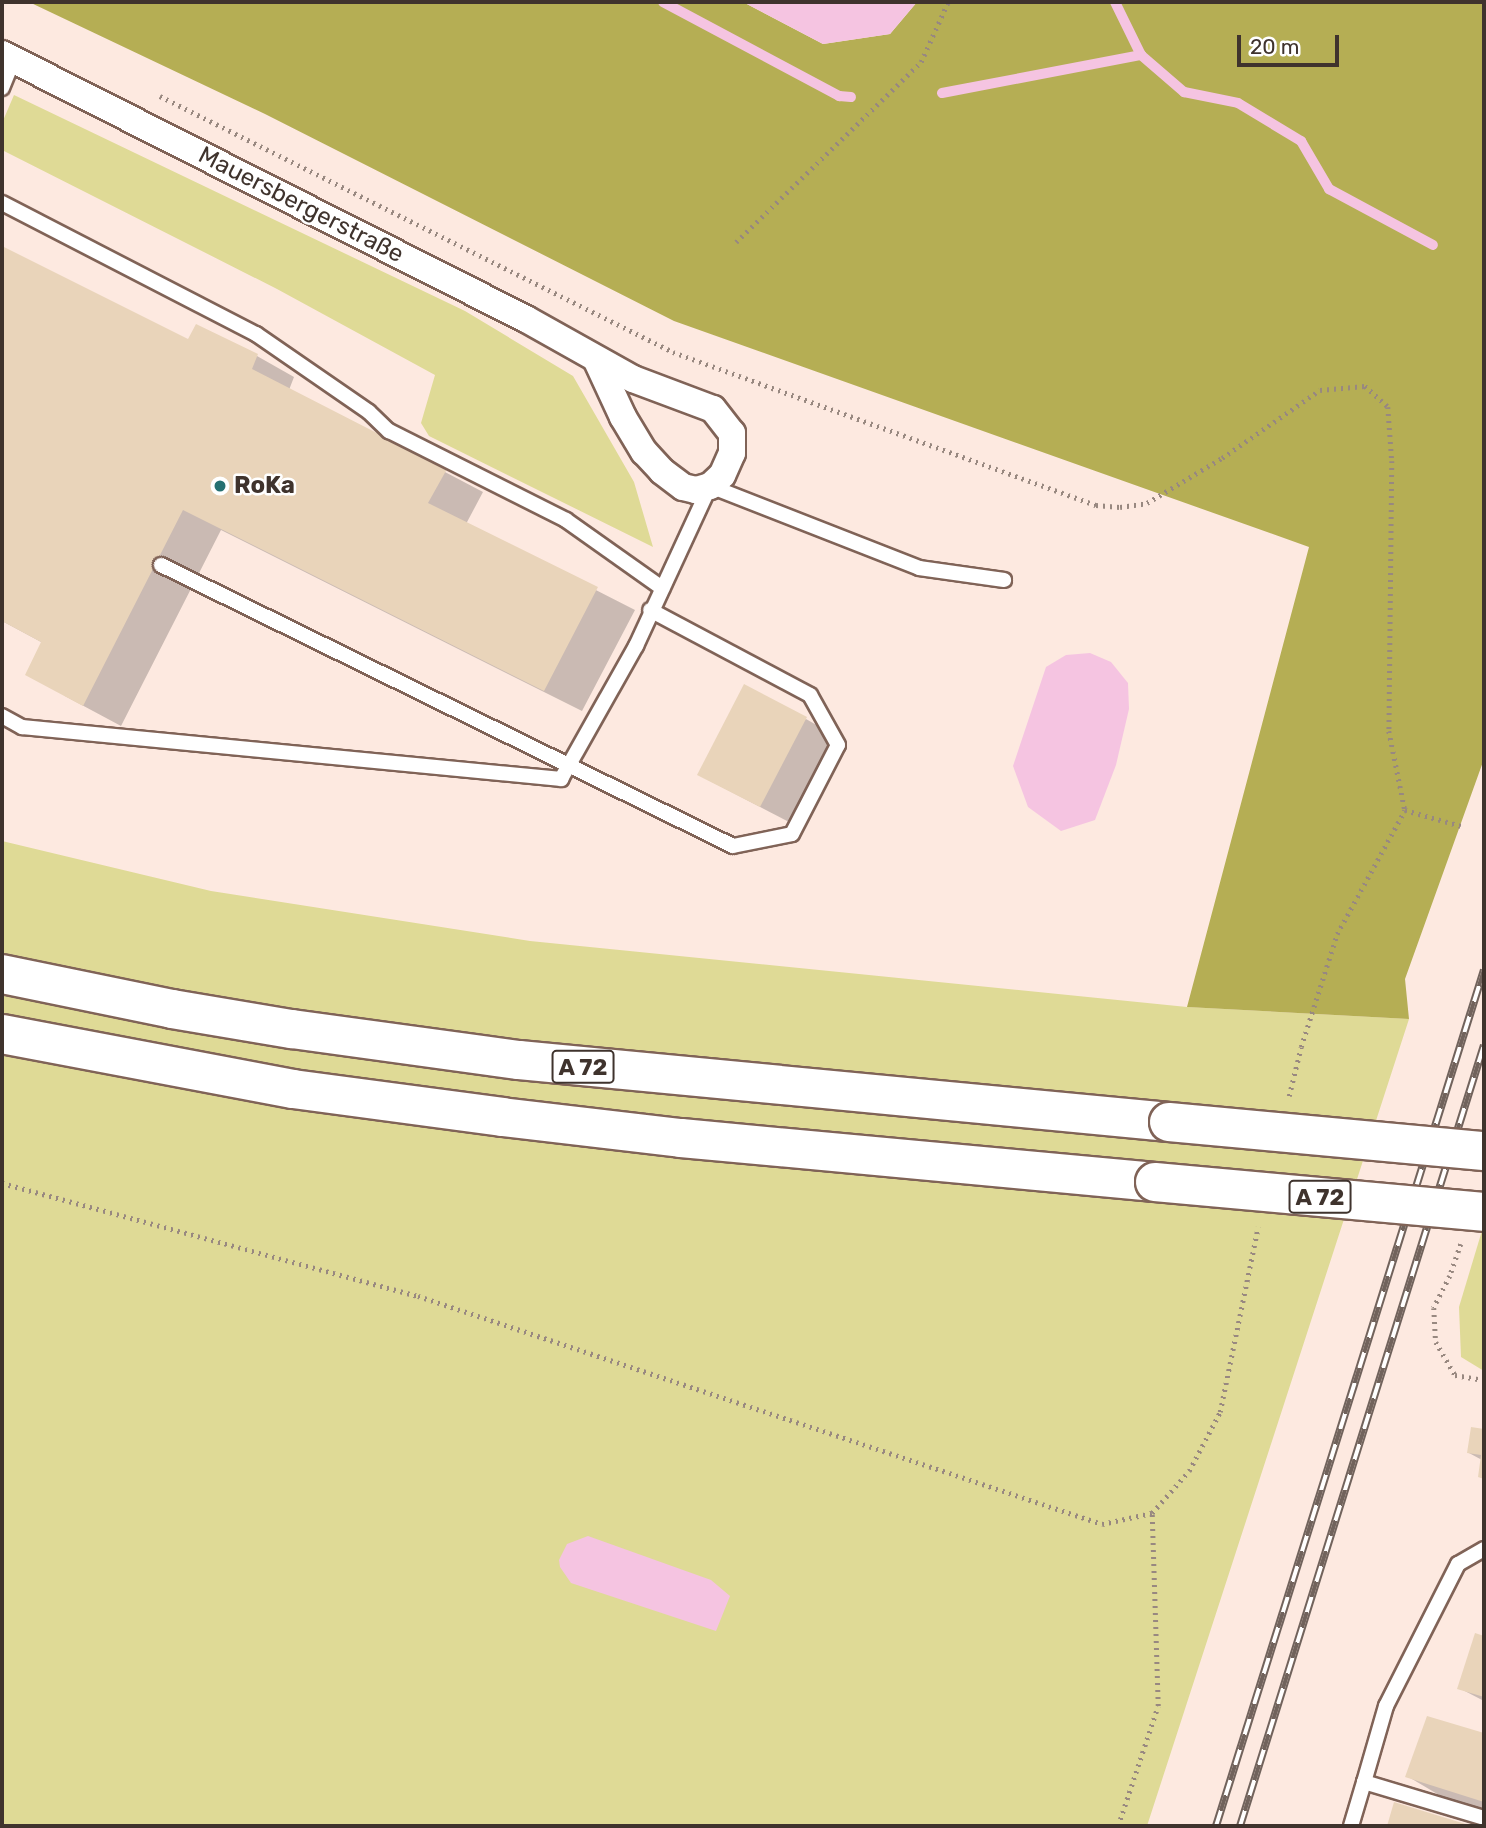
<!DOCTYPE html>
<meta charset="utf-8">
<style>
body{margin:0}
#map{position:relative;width:1486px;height:1828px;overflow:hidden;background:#fde9e0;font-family:Rubik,sans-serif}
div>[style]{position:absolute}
.green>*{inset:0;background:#dfda96}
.forest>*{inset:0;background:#b5ae54}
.water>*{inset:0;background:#f5c4e1}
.shadow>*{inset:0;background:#0003}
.stream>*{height:10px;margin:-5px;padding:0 5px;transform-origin:5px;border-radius:5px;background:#f5c4e1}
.building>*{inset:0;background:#e9d4ba}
.path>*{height:4.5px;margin-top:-2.25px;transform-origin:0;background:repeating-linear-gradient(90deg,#988880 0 2px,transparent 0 7px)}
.roads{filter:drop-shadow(2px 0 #806357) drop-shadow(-2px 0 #806357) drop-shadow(0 2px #806357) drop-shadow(0 -2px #806357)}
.service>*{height:14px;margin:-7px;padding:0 7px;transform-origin:7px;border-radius:7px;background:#fff}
.minor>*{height:26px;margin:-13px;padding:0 13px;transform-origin:13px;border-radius:13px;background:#fff}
.motorway>*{height:38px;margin:-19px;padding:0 19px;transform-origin:19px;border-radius:19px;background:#fff}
.rail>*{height:8px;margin-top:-4px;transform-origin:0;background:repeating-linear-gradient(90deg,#fff 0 16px,#71635c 0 32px);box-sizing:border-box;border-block:2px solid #71635c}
.bridges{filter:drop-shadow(2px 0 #806357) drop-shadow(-2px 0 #806357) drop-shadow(0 2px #806357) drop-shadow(0 -2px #806357)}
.motorway-bridge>*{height:38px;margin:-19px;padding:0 19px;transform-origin:19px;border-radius:19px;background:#fff}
.dots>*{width:19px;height:19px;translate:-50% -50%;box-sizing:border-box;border:4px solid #fff;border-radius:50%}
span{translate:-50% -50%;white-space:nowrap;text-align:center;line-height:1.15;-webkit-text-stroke:5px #fff;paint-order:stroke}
.shield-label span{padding:2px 5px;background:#fff;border:2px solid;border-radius:5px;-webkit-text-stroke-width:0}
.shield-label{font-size:23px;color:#3f332d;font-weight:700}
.street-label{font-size:24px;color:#3f332d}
.poi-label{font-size:24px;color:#3f332d;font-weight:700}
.left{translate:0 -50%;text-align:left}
.frame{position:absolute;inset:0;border:4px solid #3f332d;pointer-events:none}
.scale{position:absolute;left:1237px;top:35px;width:102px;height:32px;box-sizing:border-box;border:4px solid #3f332d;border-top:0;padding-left:9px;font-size:21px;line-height:24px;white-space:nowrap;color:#3f332d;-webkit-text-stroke:5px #fff;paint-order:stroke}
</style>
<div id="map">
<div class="green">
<div style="clip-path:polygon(14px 95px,465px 311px,573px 376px,634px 482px,653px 547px,429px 436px,421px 423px,435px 375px,277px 289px,2px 150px,2px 123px)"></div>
<div style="clip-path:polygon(2px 841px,211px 891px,530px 941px,1187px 1007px,1409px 1019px,1147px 1826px,2px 1826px)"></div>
<div style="clip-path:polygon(1484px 1224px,1484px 1371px,1461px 1357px,1459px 1307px)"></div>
</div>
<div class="forest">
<div style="clip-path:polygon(29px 2px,743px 2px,823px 44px,890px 34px,917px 2px,1484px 2px,1484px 759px,1405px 979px,1409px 1019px,1187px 1007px,1309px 547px,674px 321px,265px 114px)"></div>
</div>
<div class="water">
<div style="clip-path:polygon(743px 2px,917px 2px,890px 34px,823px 44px)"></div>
<div style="clip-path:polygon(1090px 653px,1111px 662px,1128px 683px,1129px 709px,1116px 765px,1095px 820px,1061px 831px,1028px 807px,1013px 766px,1046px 667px,1066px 655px)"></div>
<div style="clip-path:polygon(588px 1536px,711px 1580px,730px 1596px,716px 1631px,571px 1583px,560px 1567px,559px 1560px,567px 1544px)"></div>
</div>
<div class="shadow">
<div style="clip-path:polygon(2px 248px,189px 341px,257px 356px,294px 377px,289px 390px,483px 492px,466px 524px,635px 610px,582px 711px,221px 530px,121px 726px,65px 696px,43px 643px,2px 621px)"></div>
<div style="clip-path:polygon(806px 719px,834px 735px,789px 822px,699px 775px)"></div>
<div style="clip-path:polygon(1473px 1429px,1484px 1431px,1484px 1479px,1480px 1477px,1482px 1460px,1469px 1453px)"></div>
<div style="clip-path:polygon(1476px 1635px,1484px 1638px,1484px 1701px,1459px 1688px)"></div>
<div style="clip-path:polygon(1428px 1718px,1484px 1735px,1484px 1811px,1444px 1798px,1407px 1776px)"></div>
</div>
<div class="stream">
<div style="left:663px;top:2px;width:200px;rotate:28.1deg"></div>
<div style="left:839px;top:96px;width:12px;rotate:5deg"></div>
<div style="left:1115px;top:2px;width:59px;rotate:63.9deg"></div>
<div style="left:1141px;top:55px;width:57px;rotate:40.7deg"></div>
<div style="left:1184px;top:92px;width:55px;rotate:11.5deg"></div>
<div style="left:1238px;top:103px;width:74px;rotate:31.1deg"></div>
<div style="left:1301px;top:141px;width:56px;rotate:59.7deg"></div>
<div style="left:1329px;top:189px;width:118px;rotate:28.3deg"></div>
<div style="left:942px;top:93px;width:203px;rotate:-10.8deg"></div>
</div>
<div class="building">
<div style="clip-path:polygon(2px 246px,188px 339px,196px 324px,258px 354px,252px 369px,447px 469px,428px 503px,598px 587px,544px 691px,183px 510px,83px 706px,25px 675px,41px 642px,2px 621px)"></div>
<div style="clip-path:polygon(744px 684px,807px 717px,760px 807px,697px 775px)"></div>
<div style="clip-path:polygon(1471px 1427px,1484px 1429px,1484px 1479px,1478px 1477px,1481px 1455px,1467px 1453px)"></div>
<div style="clip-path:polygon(1475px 1633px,1484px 1636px,1484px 1697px,1457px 1689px)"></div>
<div style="clip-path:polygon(1427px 1716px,1484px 1733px,1484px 1802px,1405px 1777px)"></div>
<div style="clip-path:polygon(1394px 1802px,1472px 1826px,1387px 1826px)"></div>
</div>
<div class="path">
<div style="left:160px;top:96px;width:573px;rotate:26.52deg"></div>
<div style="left:673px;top:352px;width:450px;rotate:19.9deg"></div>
<div style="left:1096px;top:505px;width:24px;rotate:5deg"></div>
<div style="left:1120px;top:507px;width:27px;rotate:-8deg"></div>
<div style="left:1147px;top:503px;width:87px;rotate:-31deg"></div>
<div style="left:1222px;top:458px;width:119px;rotate:-34.8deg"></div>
<div style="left:1320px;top:390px;width:45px;rotate:-5.1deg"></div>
<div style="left:1365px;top:386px;width:31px;rotate:42deg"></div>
<div style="left:1388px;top:407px;width:54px;rotate:85.8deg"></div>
<div style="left:1392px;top:461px;width:270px;rotate:90.6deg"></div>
<div style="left:1389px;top:731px;width:81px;rotate:78.6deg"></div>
<div style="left:1405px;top:810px;width:58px;rotate:15.9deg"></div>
<div style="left:736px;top:242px;width:258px;rotate:-44.2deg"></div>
<div style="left:921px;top:62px;width:66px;rotate:-65.8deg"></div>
<div style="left:1289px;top:1096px;width:50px;rotate:-76.2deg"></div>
<div style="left:1301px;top:1047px;width:119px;rotate:-72.3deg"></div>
<div style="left:1337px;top:934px;width:141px;rotate:-61.3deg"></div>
<div style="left:2px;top:1183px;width:431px;rotate:15.2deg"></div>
<div style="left:418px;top:1296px;width:721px;rotate:18.43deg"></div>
<div style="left:1102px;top:1524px;width:51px;rotate:-12.4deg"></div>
<div style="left:1152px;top:1513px;width:56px;rotate:-48.6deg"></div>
<div style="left:1189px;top:1471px;width:67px;rotate:-62.3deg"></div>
<div style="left:1220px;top:1412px;width:189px;rotate:-78.4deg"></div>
<div style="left:1461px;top:1244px;width:34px;rotate:109deg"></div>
<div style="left:1450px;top:1276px;width:36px;rotate:117deg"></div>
<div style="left:1434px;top:1308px;width:34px;rotate:87deg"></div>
<div style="left:1436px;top:1342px;width:38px;rotate:60deg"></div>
<div style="left:1455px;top:1375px;width:29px;rotate:10deg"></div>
<div style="left:1118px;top:1826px;width:126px;rotate:-71.6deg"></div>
<div style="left:1158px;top:1706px;width:193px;rotate:-91.8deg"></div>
</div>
<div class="roads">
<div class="service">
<div style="left:2px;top:88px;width:31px;rotate:-68deg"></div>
<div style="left:2px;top:203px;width:286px;rotate:27.3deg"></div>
<div style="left:256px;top:334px;width:137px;rotate:34.6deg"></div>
<div style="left:369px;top:412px;width:28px;rotate:44deg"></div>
<div style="left:389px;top:431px;width:198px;rotate:26.7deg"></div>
<div style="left:566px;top:520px;width:118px;rotate:35.3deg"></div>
<div style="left:161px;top:565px;width:637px;rotate:26.16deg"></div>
<div style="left:733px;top:846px;width:60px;rotate:-11.5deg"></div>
<div style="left:792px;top:834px;width:100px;rotate:-62.7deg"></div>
<div style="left:838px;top:745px;width:57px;rotate:-119.2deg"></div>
<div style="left:810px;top:695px;width:181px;rotate:-152deg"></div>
<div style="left:2px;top:716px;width:23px;rotate:29deg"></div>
<div style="left:22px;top:727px;width:542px;rotate:5.51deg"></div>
<div style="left:561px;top:779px;width:153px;rotate:-60.6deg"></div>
<div style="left:636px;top:646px;width:176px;rotate:-65.2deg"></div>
<div style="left:710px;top:486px;width:225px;rotate:21.4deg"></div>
<div style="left:919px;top:568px;width:86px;rotate:8deg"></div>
<div style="left:1484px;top:1549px;width:30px;rotate:150deg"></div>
<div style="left:1458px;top:1564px;width:159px;rotate:116.9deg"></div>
<div style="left:1386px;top:1706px;width:79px;rotate:106.1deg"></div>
<div style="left:1364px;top:1782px;width:125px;rotate:16.7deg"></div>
<div style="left:1351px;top:1826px;width:46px;rotate:-73.5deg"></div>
</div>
<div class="minor">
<div style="left:2px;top:54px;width:587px;rotate:26.83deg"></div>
<div style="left:526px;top:319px;width:123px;rotate:29.3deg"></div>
<div style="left:633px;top:379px;width:85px;rotate:20.6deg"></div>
<div style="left:713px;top:409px;width:31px;rotate:52deg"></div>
<div style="left:732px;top:433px;width:20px;rotate:90deg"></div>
<div style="left:732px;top:453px;width:24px;rotate:114deg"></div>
<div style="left:722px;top:475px;width:16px;rotate:137deg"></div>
<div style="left:710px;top:486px;width:15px;rotate:164deg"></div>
<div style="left:696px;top:490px;width:13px;rotate:-167deg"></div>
<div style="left:683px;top:487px;width:26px;rotate:-143deg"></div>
<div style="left:662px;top:471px;width:26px;rotate:-133deg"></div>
<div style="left:644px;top:452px;width:41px;rotate:-121deg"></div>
<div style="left:623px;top:417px;width:62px;rotate:-114.9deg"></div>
</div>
<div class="motorway">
<div style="left:2px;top:974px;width:174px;rotate:11.6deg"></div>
<div style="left:172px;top:1009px;width:122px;rotate:9.5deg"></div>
<div style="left:292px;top:1029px;width:229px;rotate:7.8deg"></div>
<div style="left:519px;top:1060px;width:653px;rotate:5.45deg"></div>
<div style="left:2px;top:1034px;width:296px;rotate:10.7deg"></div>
<div style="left:293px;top:1089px;width:211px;rotate:7.6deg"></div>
<div style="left:502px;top:1117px;width:180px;rotate:6.7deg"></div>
<div style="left:681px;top:1138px;width:476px;rotate:5.3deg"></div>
</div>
</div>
<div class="rail">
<div style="left:1216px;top:1826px;width:897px;rotate:-72.62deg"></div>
<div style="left:1240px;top:1826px;width:818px;rotate:-72.65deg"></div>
</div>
<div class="bridges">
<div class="motorway-bridge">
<div style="left:1169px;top:1122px;width:316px;rotate:5.3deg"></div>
<div style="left:1155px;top:1182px;width:330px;rotate:5.2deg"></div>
</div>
</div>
<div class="dots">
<div style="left:220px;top:486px;background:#257071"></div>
</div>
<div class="shield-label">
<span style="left:583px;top:1067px">A 72</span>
<span style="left:1320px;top:1197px">A 72</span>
</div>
<div class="street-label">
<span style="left:301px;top:205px;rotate:27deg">Mauersbergerstraße</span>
</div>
<div class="poi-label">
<span class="left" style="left:234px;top:486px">RoKa</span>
</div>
<div class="frame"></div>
<div class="scale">20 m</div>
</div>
